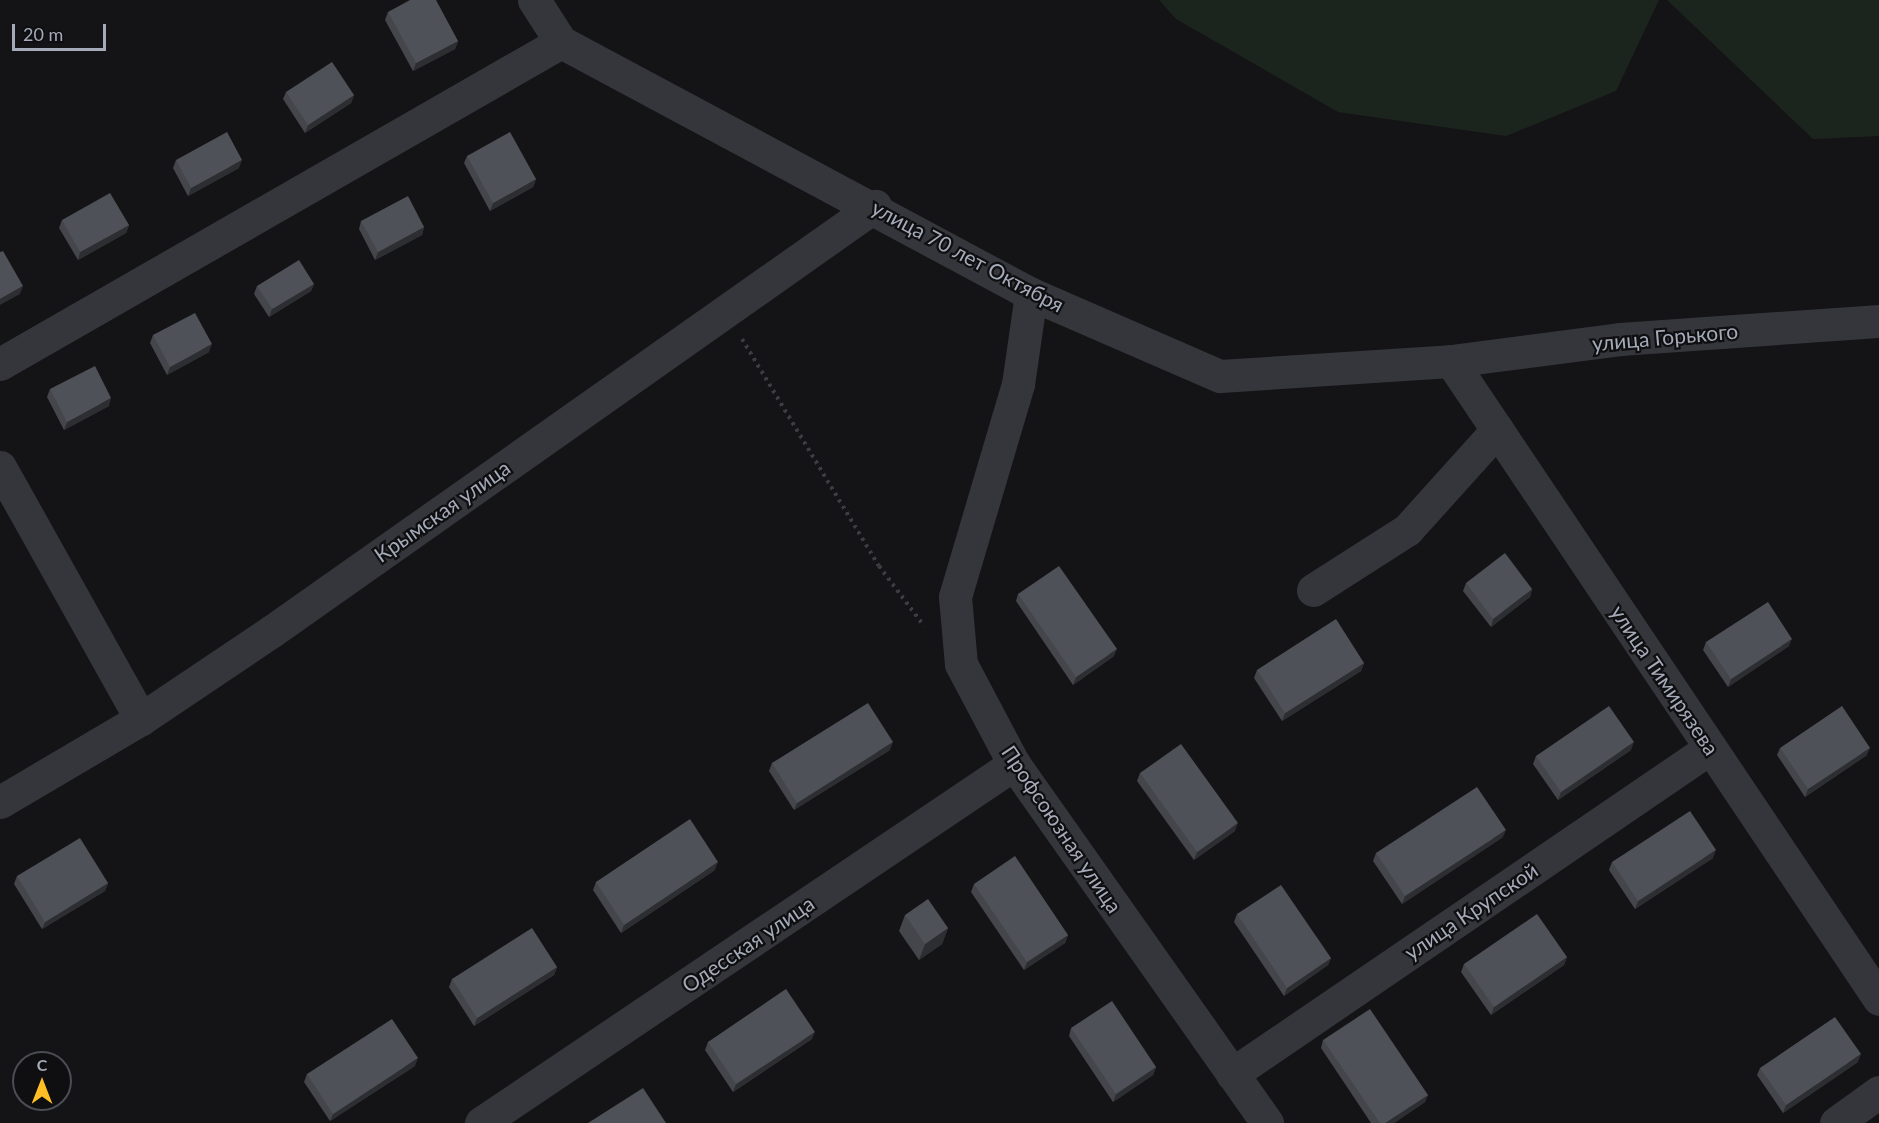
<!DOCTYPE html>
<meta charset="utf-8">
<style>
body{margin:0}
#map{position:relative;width:1879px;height:1123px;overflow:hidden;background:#141416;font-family:Lato,sans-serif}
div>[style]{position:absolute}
.green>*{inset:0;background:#1c251d}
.path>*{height:4px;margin-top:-2px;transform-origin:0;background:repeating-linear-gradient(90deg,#3b3d43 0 3px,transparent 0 7.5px)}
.minor>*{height:33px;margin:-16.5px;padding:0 16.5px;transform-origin:16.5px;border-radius:16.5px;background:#35363c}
.wall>*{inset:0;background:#45464c}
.shaded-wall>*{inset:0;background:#2d2e32}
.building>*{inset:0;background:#4f5158}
span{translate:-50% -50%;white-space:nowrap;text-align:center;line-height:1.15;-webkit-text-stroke:4.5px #0f0f11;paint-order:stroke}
.street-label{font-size:21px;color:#a4aab8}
.north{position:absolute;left:12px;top:1051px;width:60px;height:60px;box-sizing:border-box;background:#0f0f11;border:2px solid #4b4d54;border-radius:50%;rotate:0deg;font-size:16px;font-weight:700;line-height:24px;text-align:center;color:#a4aab8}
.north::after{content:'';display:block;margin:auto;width:21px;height:27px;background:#ffbe23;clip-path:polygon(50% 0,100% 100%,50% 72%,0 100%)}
.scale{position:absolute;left:12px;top:24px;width:94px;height:27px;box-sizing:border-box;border:3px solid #a4aab8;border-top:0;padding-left:8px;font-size:18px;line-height:21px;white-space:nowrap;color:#a4aab8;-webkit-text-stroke:4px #0f0f11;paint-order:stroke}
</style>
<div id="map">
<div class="green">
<div style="clip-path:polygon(1159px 0,1659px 0,1616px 91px,1506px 136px,1338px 112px,1176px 19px)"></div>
<div style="clip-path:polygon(1667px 0,1879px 0,1879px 136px,1813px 139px)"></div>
</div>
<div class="path">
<div style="left:742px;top:339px;width:265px;rotate:58.9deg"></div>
<div style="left:879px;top:566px;width:75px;rotate:53.1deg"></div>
</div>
<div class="minor">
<div style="left:534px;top:0;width:50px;rotate:57.3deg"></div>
<div style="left:561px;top:42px;width:533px;rotate:28.2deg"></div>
<div style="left:1031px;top:294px;width:206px;rotate:23.5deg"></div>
<div style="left:1220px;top:376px;width:231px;rotate:-3.7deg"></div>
<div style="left:1451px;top:361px;width:170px;rotate:-7.4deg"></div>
<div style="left:1620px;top:339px;width:260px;rotate:-4deg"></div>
<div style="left:1031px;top:294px;width:91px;rotate:98.2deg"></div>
<div style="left:1018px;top:384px;width:222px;rotate:106.5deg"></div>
<div style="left:955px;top:597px;width:67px;rotate:84.9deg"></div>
<div style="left:961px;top:664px;width:113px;rotate:62.1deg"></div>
<div style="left:1014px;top:764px;width:439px;rotate:54.8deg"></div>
<div style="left:1451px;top:361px;width:768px;rotate:56.14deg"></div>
<div style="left:0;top:364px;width:647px;rotate:-29.85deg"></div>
<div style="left:0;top:467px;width:289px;rotate:60.8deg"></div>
<div style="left:1313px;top:590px;width:112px;rotate:-32.6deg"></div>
<div style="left:1407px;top:530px;width:135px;rotate:-48deg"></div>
<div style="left:0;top:802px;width:164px;rotate:-30.5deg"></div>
<div style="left:141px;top:719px;width:158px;rotate:-33.9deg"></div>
<div style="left:272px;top:631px;width:738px;rotate:-35.18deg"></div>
<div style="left:1232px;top:1074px;width:579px;rotate:-34.29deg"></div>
<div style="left:481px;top:1123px;width:643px;rotate:-33.96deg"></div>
<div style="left:1836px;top:1123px;width:53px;rotate:-35.8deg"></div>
</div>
<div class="wall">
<div style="clip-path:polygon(388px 12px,458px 41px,455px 49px,413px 71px,385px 20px)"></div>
<div style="clip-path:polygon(286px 92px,354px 95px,351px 103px,305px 133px,283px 99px)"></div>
<div style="clip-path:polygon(467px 156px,536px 179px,533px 187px,490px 211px,464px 163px)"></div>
<div style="clip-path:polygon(176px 160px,239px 168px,188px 196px,173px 168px)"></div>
<div style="clip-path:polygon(62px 220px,129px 225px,126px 233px,78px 260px,59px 228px)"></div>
<div style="clip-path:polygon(361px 221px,424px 227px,422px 235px,375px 260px,359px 229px)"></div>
<div style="clip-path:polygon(314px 284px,311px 291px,269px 317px,254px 294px,257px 286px)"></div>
<div style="clip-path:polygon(153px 335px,209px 352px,167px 375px,150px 343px)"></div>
<div style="clip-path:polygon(50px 389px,109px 406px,64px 430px,47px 397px)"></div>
<div style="clip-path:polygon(1466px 583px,1532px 589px,1530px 597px,1491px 627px,1463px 591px)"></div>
<div style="clip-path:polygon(1018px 594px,1114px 656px,1073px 685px,1016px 601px)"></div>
<div style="clip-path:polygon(1706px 642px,1789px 646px,1728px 687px,1703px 650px)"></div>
<div style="clip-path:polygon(1364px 663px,1361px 671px,1282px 721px,1254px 678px,1257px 670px)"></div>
<div style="clip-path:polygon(1780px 748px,1867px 755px,1805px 797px,1777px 755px)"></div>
<div style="clip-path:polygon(890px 750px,794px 810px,769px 771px,772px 763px)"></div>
<div style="clip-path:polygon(1631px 750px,1558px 800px,1533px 764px,1536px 756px)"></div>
<div style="clip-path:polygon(1140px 773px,1235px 831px,1194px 860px,1137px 781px)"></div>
<div style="clip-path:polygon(1503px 837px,1402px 904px,1373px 861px,1376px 853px)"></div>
<div style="clip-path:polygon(1713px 858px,1635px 909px,1609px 870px,1612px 862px)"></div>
<div style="clip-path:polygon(715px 870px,621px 933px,593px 890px,596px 882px)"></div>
<div style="clip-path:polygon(17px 876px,108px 883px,105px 891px,42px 929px,14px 884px)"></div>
<div style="clip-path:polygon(974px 884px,1068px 935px,1065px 943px,1024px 970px,971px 892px)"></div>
<div style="clip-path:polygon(1237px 914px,1331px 958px,1328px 965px,1284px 996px,1234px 922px)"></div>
<div style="clip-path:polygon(905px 915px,948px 928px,942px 944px,919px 960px,899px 931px)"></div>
<div style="clip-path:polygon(1567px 957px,1564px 965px,1491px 1015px,1461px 972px,1464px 964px)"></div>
<div style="clip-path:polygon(557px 967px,554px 975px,474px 1026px,449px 987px,452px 979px)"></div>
<div style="clip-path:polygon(1071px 1028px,1156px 1067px,1153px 1075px,1113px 1102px,1069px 1036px)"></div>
<div style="clip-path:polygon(812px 1039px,733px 1092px,705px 1050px,708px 1042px)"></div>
<div style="clip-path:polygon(1323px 1040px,1428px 1095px,1425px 1102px,1394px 1123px,1371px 1123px,1321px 1048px)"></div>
<div style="clip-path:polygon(1858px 1062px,1783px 1113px,1757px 1075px,1760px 1068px)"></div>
<div style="clip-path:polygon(415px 1066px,330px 1121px,304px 1082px,307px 1074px)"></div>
</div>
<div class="shaded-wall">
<div style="clip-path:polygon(458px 41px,455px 49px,413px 71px,416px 63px)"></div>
<div style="clip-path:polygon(354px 95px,351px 103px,305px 133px,308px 125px)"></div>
<div style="clip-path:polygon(242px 160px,239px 168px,188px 196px,191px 188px)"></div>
<div style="clip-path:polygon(536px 179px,533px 187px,490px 211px,493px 203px)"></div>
<div style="clip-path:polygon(129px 225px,126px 233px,78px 260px,80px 252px)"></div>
<div style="clip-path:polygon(424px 227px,422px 235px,375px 260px,378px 252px)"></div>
<div style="clip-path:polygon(314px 284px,311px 291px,269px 317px,272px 309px)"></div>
<div style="clip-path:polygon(23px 286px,20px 294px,0 305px,0 299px)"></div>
<div style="clip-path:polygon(212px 344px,209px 352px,167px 375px,170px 367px)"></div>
<div style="clip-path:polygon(111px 398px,109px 406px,64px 430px,67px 422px)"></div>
<div style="clip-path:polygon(1532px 589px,1530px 597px,1491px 627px,1493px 619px)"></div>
<div style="clip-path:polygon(1792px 639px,1789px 646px,1728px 687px,1731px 679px)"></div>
<div style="clip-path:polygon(1117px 649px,1114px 656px,1073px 685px,1076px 677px)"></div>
<div style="clip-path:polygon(1364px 663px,1361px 671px,1282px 721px,1285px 713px)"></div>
<div style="clip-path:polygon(893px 742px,890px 750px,794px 810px,797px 803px)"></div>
<div style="clip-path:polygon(1634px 742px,1631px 750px,1558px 800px,1561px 792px)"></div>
<div style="clip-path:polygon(1870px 748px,1867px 755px,1805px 797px,1808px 789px)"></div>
<div style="clip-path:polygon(1238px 823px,1235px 831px,1194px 860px,1197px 852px)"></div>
<div style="clip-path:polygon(1506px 830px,1503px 837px,1402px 904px,1405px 896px)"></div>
<div style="clip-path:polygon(1716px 850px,1713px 858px,1635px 909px,1638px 901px)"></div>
<div style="clip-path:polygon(718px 862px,715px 870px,621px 933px,624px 925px)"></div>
<div style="clip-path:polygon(108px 883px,105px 891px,42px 929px,45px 922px)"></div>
<div style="clip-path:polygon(948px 928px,942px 944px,919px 960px,925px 944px)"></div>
<div style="clip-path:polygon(1068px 935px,1065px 943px,1024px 970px,1027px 962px)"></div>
<div style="clip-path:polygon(1567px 957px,1564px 965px,1491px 1015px,1494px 1007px)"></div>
<div style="clip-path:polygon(1331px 958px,1328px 965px,1284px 996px,1287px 988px)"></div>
<div style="clip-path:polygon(557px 967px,554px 975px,474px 1026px,477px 1018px)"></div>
<div style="clip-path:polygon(815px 1032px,812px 1039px,733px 1092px,736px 1084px)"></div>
<div style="clip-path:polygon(1861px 1054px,1858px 1062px,1783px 1113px,1786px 1105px)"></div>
<div style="clip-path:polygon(418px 1058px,415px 1066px,330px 1121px,333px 1114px)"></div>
<div style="clip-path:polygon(1156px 1067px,1153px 1075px,1113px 1102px,1116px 1094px)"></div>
<div style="clip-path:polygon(1428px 1095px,1425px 1102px,1394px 1123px,1385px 1123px)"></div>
</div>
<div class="building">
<div style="clip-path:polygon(410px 0,436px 0,458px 41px,416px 63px,388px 12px)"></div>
<div style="clip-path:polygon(332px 62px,354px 95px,308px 125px,286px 92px)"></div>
<div style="clip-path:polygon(227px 132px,242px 160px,191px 188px,176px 160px)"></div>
<div style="clip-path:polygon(510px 132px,536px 179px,493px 203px,467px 156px)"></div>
<div style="clip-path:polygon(110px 193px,129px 225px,80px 252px,62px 220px)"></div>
<div style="clip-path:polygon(408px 196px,424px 227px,378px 252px,361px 221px)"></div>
<div style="clip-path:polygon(3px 251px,23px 286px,0 299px,0 252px)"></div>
<div style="clip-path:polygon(299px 260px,314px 284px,272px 309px,257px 286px)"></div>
<div style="clip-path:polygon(195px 313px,212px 344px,170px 367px,153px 335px)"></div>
<div style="clip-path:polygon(95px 366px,111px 398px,67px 422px,50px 389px)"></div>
<div style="clip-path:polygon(1505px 553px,1532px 589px,1493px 619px,1466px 583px)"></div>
<div style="clip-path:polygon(1059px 566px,1117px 649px,1076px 677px,1018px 594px)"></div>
<div style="clip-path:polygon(1768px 602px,1792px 639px,1731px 679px,1706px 642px)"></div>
<div style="clip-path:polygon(1336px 619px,1364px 663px,1285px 713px,1257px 670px)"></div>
<div style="clip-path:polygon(868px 703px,893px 742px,797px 803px,772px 763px)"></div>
<div style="clip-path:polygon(1609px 706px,1634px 742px,1561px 792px,1536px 756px)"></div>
<div style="clip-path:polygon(1842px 706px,1870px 748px,1808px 789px,1780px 748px)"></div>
<div style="clip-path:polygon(1181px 744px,1238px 823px,1197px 852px,1140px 773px)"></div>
<div style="clip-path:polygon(1477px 787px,1506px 830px,1405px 896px,1376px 853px)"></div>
<div style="clip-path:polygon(1690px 811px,1716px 850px,1638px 901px,1612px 862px)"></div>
<div style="clip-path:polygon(690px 819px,718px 862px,624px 925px,596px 882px)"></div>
<div style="clip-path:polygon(80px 838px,108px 883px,45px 922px,17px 876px)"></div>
<div style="clip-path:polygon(1015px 856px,1068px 935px,1027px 962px,974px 884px)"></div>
<div style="clip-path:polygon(1281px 885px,1331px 958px,1287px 988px,1237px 914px)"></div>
<div style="clip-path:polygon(928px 899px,948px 928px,925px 944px,905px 915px)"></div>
<div style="clip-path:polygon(1537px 914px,1567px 957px,1494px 1007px,1464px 964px)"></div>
<div style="clip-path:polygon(532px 928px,557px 967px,477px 1018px,452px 979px)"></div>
<div style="clip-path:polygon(786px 989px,815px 1032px,736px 1084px,708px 1042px)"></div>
<div style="clip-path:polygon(1112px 1001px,1156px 1067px,1116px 1094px,1071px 1028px)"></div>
<div style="clip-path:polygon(1370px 1009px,1428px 1095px,1385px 1123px,1380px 1123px,1323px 1040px)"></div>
<div style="clip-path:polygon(1835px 1017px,1861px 1054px,1786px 1105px,1760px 1068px)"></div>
<div style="clip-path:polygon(392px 1019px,418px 1058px,333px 1114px,307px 1074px)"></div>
<div style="clip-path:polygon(643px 1088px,666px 1123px,588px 1123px)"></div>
</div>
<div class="street-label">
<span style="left:968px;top:256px;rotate:28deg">улица 70 лет Октября</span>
<span style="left:1665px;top:337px;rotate:-5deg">улица Горького</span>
<span style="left:442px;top:511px;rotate:-35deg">Крымская улица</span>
<span style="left:1665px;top:680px;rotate:56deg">улица Тимирязева</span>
<span style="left:1062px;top:829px;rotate:56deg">Профсоюзная улица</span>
<span style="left:1471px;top:911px;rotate:-34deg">улица Крупской</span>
<span style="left:748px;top:944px;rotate:-34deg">Одесская улица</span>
</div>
<div class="north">С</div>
<div class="scale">20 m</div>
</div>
